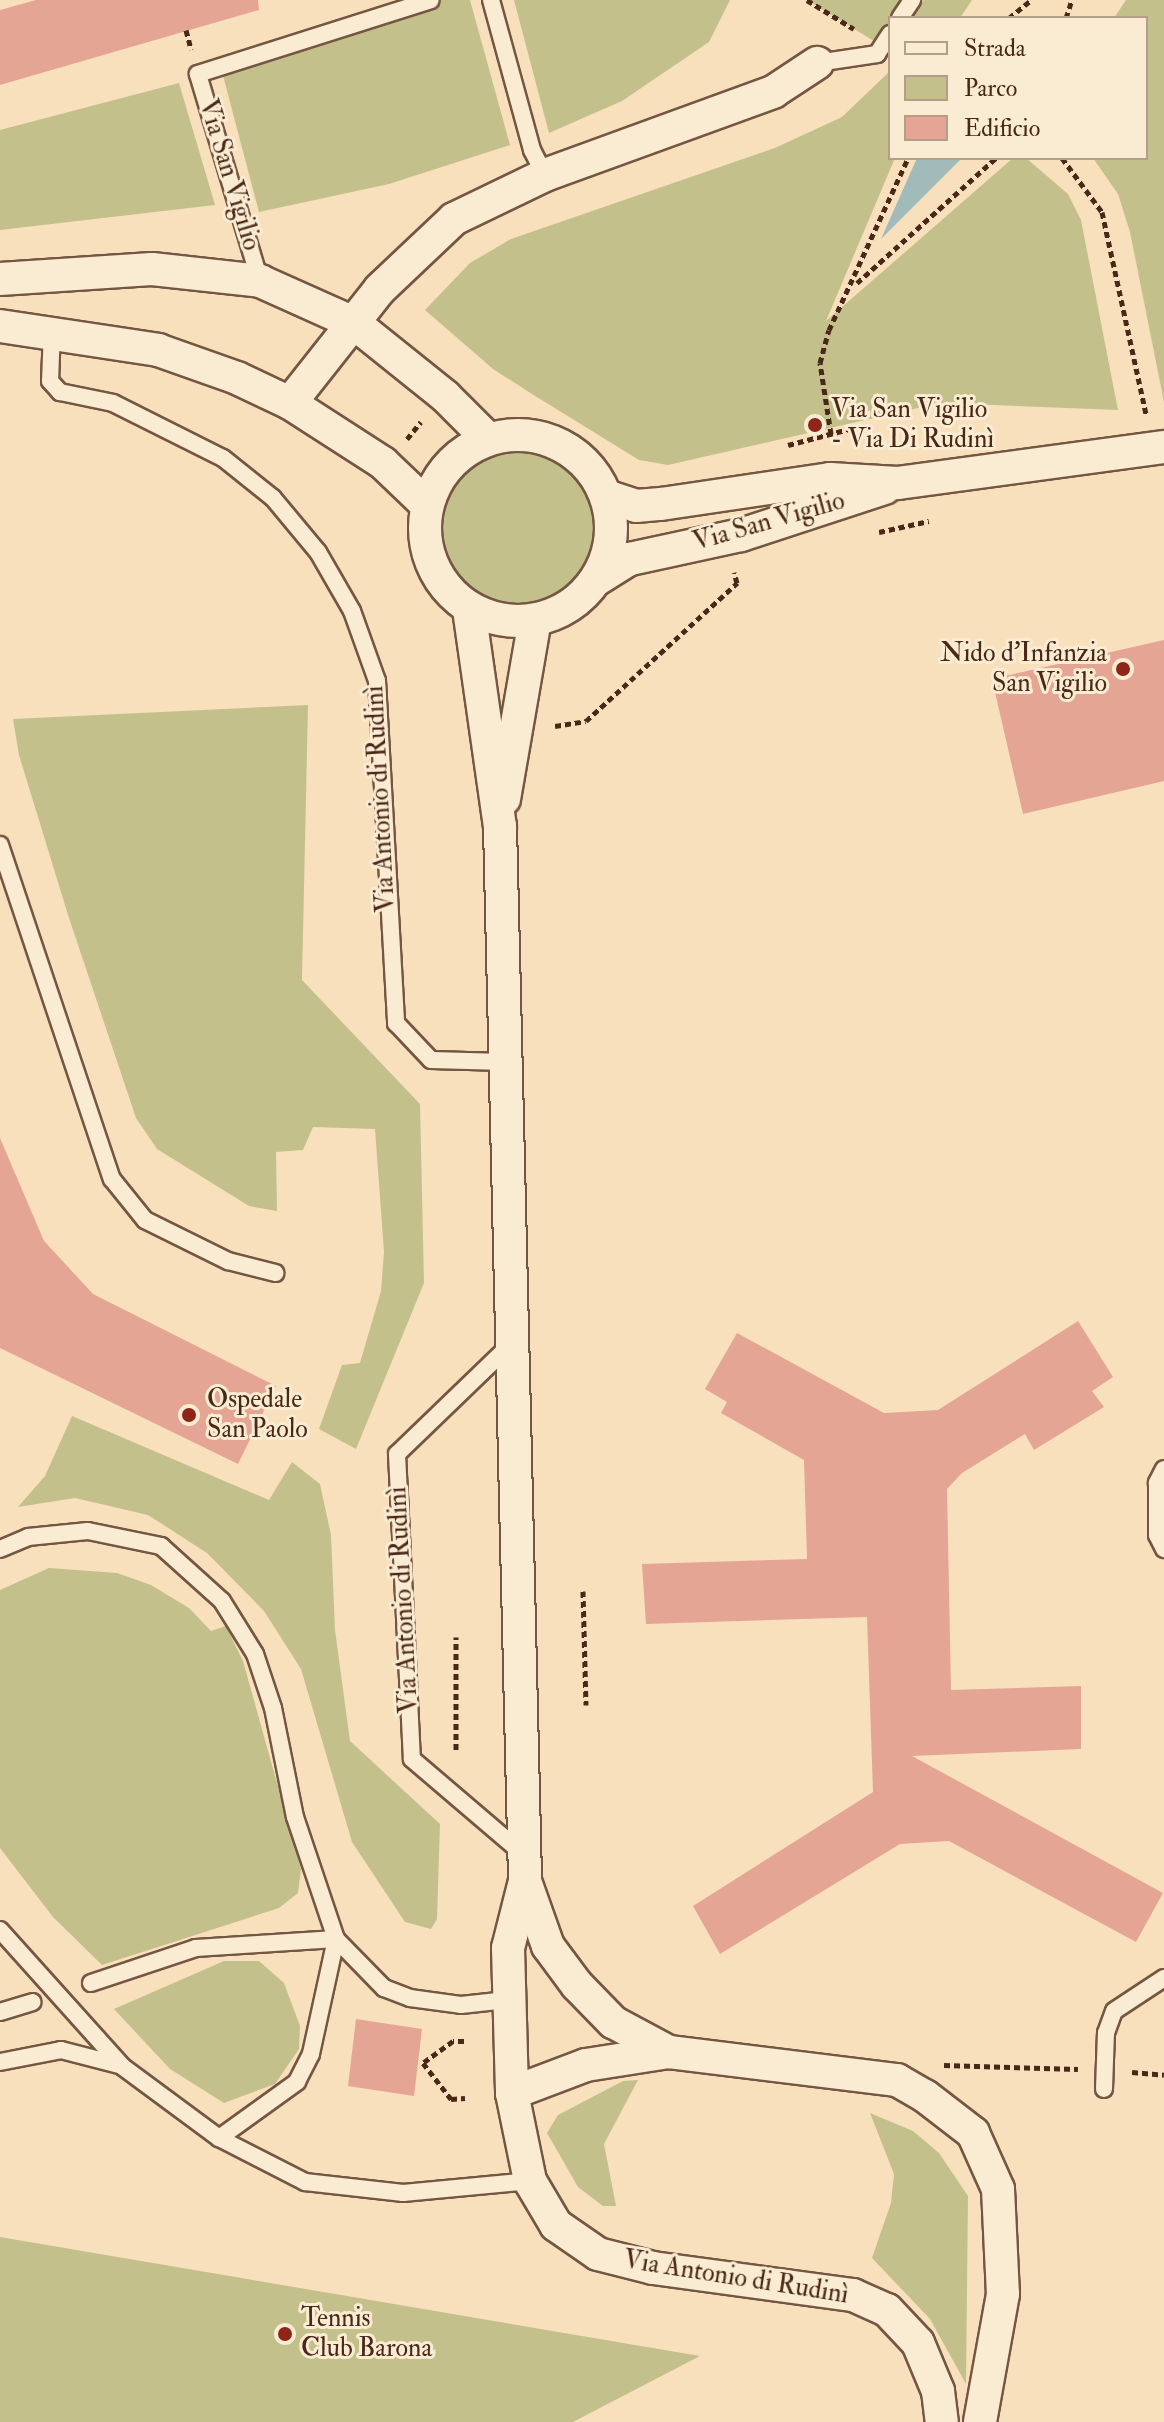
<!DOCTYPE html>
<meta charset="utf-8">
<style>
body{margin:0}
#map{position:relative;width:1164px;height:2422px;overflow:hidden;background:#f7e0bb;font-family:"IM FELL Double Pica",serif}
div>[style]{position:absolute}
.green>*{inset:0;background:#c4c08b}
.round{border-radius:50%}
.water>*{inset:0;background:#a0bbb9}
.building>*{inset:0;background:#e5a595}
.path>*{height:5px;margin-top:-2.5px;transform-origin:0;background:repeating-linear-gradient(90deg,#4a2819 0 6px,transparent 0 10px)}
.roads{filter:drop-shadow(2px 0 #755642) drop-shadow(-2px 0 #755642) drop-shadow(0 2px #755642) drop-shadow(0 -2px #755642)}
.service>*{height:16px;margin:-8px;padding:0 8px;transform-origin:8px;border-radius:8px;background:#faebd3}
.minor>*{height:32px;margin:-16px;padding:0 16px;transform-origin:16px;border-radius:16px;background:#faebd3}
.minor>.ring{margin:-16px;padding:0;box-sizing:content-box;background:none;border:32px solid #faebd3;border-radius:50%}
.dots>*{width:22px;height:22px;translate:-50% -50%;box-sizing:border-box;border:4px solid #faebd3;border-radius:50%}
span{translate:-50% -50%;white-space:nowrap;text-align:center;line-height:1.15;-webkit-text-stroke:6px #faebd3;paint-order:stroke}
.street-label{font-size:26px;color:#4a2819}
.poi-label{font-size:26px;color:#4a2819}
.left{translate:0 -50%;text-align:left}
.right{translate:-100% -50%;text-align:right}
.legend{position:absolute;left:888px;top:16px;width:260px;height:144px;box-sizing:border-box;background:#faebd3;border:2px solid #b49d89;margin:0;padding:10px 14px;list-style:none;font-size:24px;color:#4a2819}
.legend li{display:flex;align-items:center;gap:16px;height:40px}
.legend b{width:40px;border:2px solid #b49d89}
</style>
<div id="map">
<div class="green">
<div style="clip-path:polygon(432px 0,470px 0,510px 145px,389px 184px,259px 212px,221px 68px)"></div>
<div style="clip-path:polygon(514px 0,730px 0,709px 42px,622px 101px,549px 133px)"></div>
<div style="clip-path:polygon(807px 0,912px 0,900px 18px,890px 18px,890px 34px,882px 46px)"></div>
<div style="clip-path:polygon(924px 0,972px 0,960px 18px,911px 18px)"></div>
<div style="clip-path:polygon(1126px 0,1164px 0,1164px 402px,1130px 232px,1118px 194px,1093px 158px,1146px 158px,1146px 18px,1114px 18px)"></div>
<div style="clip-path:polygon(890px 71px,890px 158px,895px 158px,826px 321px,1013px 158px,1026px 158px,1068px 194px,1081px 220px,1118px 410px,940px 403px,668px 465px,639px 460px,532px 394px,493px 369px,425px 310px,470px 263px,511px 239px,775px 148px,842px 117px)"></div>
<div style="clip-path:polygon(179px 83px,215px 205px,0 230px,0 130px)"></div>
<div class="round" style="left:441px;top:453px;width:154px;height:154px"></div>
<div style="clip-path:polygon(308px 705px,302px 980px,420px 1104px,424px 1283px,356px 1449px,319px 1429px,342px 1365px,360px 1363px,381px 1291px,384px 1252px,375px 1129px,313px 1127px,303px 1150px,276px 1152px,277px 1211px,249px 1206px,157px 1149px,136px 1118px,68px 915px,19px 755px,13px 719px)"></div>
<div style="clip-path:polygon(72px 1416px,269px 1500px,292px 1462px,320px 1484px,331px 1535px,335px 1630px,350px 1741px,440px 1824px,437px 1919px,431px 1929px,405px 1922px,352px 1842px,301px 1669px,264px 1611px,207px 1553px,148px 1515px,75px 1498px,18px 1507px,45px 1476px)"></div>
<div style="clip-path:polygon(49px 1568px,117px 1573px,151px 1585px,189px 1608px,211px 1631px,226px 1626px,243px 1661px,301px 1869px,298px 1893px,279px 1908px,102px 1965px,53px 1917px,0 1848px,0 1590px)"></div>
<div style="clip-path:polygon(224px 1961px,259px 1961px,284px 1983px,300px 2026px,299px 2049px,275px 2084px,224px 2103px,170px 2069px,114px 2009px)"></div>
<div style="clip-path:polygon(638px 2080px,604px 2144px,616px 2206px,603px 2206px,578px 2187px,547px 2133px,558px 2115px,623px 2081px)"></div>
<div style="clip-path:polygon(870px 2113px,913px 2131px,939px 2153px,968px 2196px,966px 2384px,930px 2319px,872px 2258px,891px 2203px,894px 2174px)"></div>
<div style="clip-path:polygon(0 2237px,441px 2312px,700px 2356px,573px 2422px,0 2422px)"></div>
</div>
<div class="water">
<div style="clip-path:polygon(917px 158px,962px 158px,881px 239px)"></div>
</div>
<div class="building">
<div style="clip-path:polygon(36px 0,258px 0,259px 10px,0 85px,0 10px)"></div>
<div style="clip-path:polygon(1164px 640px,1164px 781px,1023px 814px,992px 679px)"></div>
<div style="clip-path:polygon(0 1138px,44px 1241px,93px 1294px,276px 1386px,238px 1464px,0 1348px)"></div>
<div style="clip-path:polygon(1078px 1321px,1113px 1377px,1092px 1391px,1104px 1407px,1034px 1450px,1025px 1434px,962px 1473px,947px 1489px,951px 1690px,1081px 1686px,1081px 1749px,912px 1756px,1163px 1893px,1136px 1942px,949px 1841px,900px 1844px,720px 1954px,693px 1906px,873px 1792px,867px 1617px,646px 1624px,642px 1564px,807px 1559px,804px 1460px,721px 1413px,727px 1402px,705px 1389px,737px 1333px,884px 1413px,938px 1410px)"></div>
<div style="clip-path:polygon(356px 2019px,422px 2029px,414px 2096px,348px 2086px)"></div>
</div>
<div class="path">
<div style="left:807px;top:0;width:55px;rotate:31.7deg"></div>
<div style="left:1009px;top:18px;width:28px;rotate:-39deg"></div>
<div style="left:1066px;top:18px;width:19px;rotate:-72deg"></div>
<div style="left:186px;top:30px;width:20px;rotate:75deg"></div>
<div style="left:1062px;top:158px;width:67px;rotate:53.5deg"></div>
<div style="left:1102px;top:212px;width:207px;rotate:77.7deg"></div>
<div style="left:857px;top:283px;width:187px;rotate:-42deg"></div>
<div style="left:831px;top:434px;width:72px;rotate:-98.8deg"></div>
<div style="left:820px;top:363px;width:34px;rotate:-75deg"></div>
<div style="left:829px;top:330px;width:189px;rotate:-65.3deg"></div>
<div style="left:407px;top:439px;width:22px;rotate:-51deg"></div>
<div style="left:788px;top:445px;width:67px;rotate:-14.7deg"></div>
<div style="left:879px;top:532px;width:51px;rotate:-12.4deg"></div>
<div style="left:555px;top:726px;width:31px;rotate:-9deg"></div>
<div style="left:586px;top:721px;width:205px;rotate:-42.4deg"></div>
<div style="left:737px;top:583px;width:11px;rotate:-105deg"></div>
<div style="left:583px;top:1591px;width:114px;rotate:88.5deg"></div>
<div style="left:456px;top:1750px;width:113px;rotate:-90deg"></div>
<div style="left:464px;top:2041px;width:11px;rotate:180deg"></div>
<div style="left:453px;top:2041px;width:37px;rotate:144deg"></div>
<div style="left:423px;top:2063px;width:46px;rotate:52.1deg"></div>
<div style="left:451px;top:2099px;width:14px;rotate:-4deg"></div>
<div style="left:944px;top:2065px;width:134px;rotate:1.7deg"></div>
<div style="left:1132px;top:2072px;width:32px;rotate:5deg"></div>
</div>
<div class="roads">
<div class="service">
<div style="left:491px;top:0;width:156px;rotate:74.7deg"></div>
<div style="left:532px;top:150px;width:28px;rotate:63deg"></div>
<div style="left:900px;top:18px;width:22px;rotate:-56deg"></div>
<div style="left:817px;top:63px;width:61px;rotate:-8.5deg"></div>
<div style="left:877px;top:54px;width:24px;rotate:-57deg"></div>
<div style="left:260px;top:281px;width:216px;rotate:-106.7deg"></div>
<div style="left:198px;top:74px;width:244px;rotate:-17.6deg"></div>
<div style="left:52px;top:330px;width:51px;rotate:92.2deg"></div>
<div style="left:50px;top:381px;width:15px;rotate:48deg"></div>
<div style="left:60px;top:392px;width:54px;rotate:11.7deg"></div>
<div style="left:113px;top:403px;width:123px;rotate:26.6deg"></div>
<div style="left:223px;top:458px;width:64px;rotate:38.7deg"></div>
<div style="left:273px;top:498px;width:70px;rotate:50.2deg"></div>
<div style="left:318px;top:552px;width:68px;rotate:60deg"></div>
<div style="left:352px;top:611px;width:74px;rotate:70.3deg"></div>
<div style="left:377px;top:681px;width:343px;rotate:86.8deg"></div>
<div style="left:396px;top:1023px;width:51px;rotate:46.6deg"></div>
<div style="left:431px;top:1060px;width:74px;rotate:1.5deg"></div>
<div style="left:0;top:845px;width:352px;rotate:71.5deg"></div>
<div style="left:112px;top:1179px;width:53px;rotate:51.2deg"></div>
<div style="left:145px;top:1220px;width:93px;rotate:26.3deg"></div>
<div style="left:228px;top:1261px;width:49px;rotate:14.3deg"></div>
<div style="left:511px;top:1344px;width:158px;rotate:136deg"></div>
<div style="left:397px;top:1454px;width:305px;rotate:87.2deg"></div>
<div style="left:412px;top:1759px;width:145px;rotate:40.5deg"></div>
<div style="left:1164px;top:1469px;width:16px;rotate:117deg"></div>
<div style="left:1157px;top:1483px;width:52px;rotate:90deg"></div>
<div style="left:1157px;top:1535px;width:16px;rotate:63deg"></div>
<div style="left:0;top:1549px;width:30px;rotate:-23deg"></div>
<div style="left:28px;top:1537px;width:60px;rotate:-5.7deg"></div>
<div style="left:88px;top:1531px;width:75px;rotate:11.6deg"></div>
<div style="left:161px;top:1546px;width:82px;rotate:42deg"></div>
<div style="left:222px;top:1601px;width:62px;rotate:58.1deg"></div>
<div style="left:255px;top:1654px;width:57px;rotate:71.6deg"></div>
<div style="left:273px;top:1708px;width:111px;rotate:78.6deg"></div>
<div style="left:295px;top:1817px;width:129px;rotate:71.4deg"></div>
<div style="left:336px;top:1939px;width:69px;rotate:45.6deg"></div>
<div style="left:384px;top:1988px;width:28px;rotate:21deg"></div>
<div style="left:410px;top:1998px;width:51px;rotate:7.8deg"></div>
<div style="left:461px;top:2005px;width:46px;rotate:-6.2deg"></div>
<div style="left:0;top:1930px;width:184px;rotate:48.1deg"></div>
<div style="left:123px;top:2067px;width:119px;rotate:36.5deg"></div>
<div style="left:219px;top:2138px;width:97px;rotate:27.1deg"></div>
<div style="left:305px;top:2182px;width:99px;rotate:6.4deg"></div>
<div style="left:403px;top:2193px;width:128px;rotate:-5.4deg"></div>
<div style="left:91px;top:1983px;width:111px;rotate:-18.4deg"></div>
<div style="left:196px;top:1948px;width:140px;rotate:-3.7deg"></div>
<div style="left:336px;top:1939px;width:118px;rotate:102.3deg"></div>
<div style="left:311px;top:2054px;width:31px;rotate:117deg"></div>
<div style="left:297px;top:2082px;width:96px;rotate:144.3deg"></div>
<div style="left:0;top:2012px;width:34px;rotate:-17deg"></div>
<div style="left:0;top:2062px;width:62px;rotate:-11.1deg"></div>
<div style="left:61px;top:2050px;width:60px;rotate:14.5deg"></div>
<div style="left:1104px;top:2089px;width:56px;rotate:-88deg"></div>
<div style="left:1106px;top:2033px;width:23px;rotate:-70deg"></div>
<div style="left:1114px;top:2011px;width:60px;rotate:-33.4deg"></div>
</div>
<div class="minor">
<div style="left:0;top:279px;width:152px;rotate:-3.8deg"></div>
<div style="left:152px;top:269px;width:109px;rotate:6.3deg"></div>
<div style="left:260px;top:281px;width:103px;rotate:24.1deg"></div>
<div style="left:354px;top:323px;width:117px;rotate:38.7deg"></div>
<div style="left:445px;top:396px;width:61px;rotate:45deg"></div>
<div style="left:0;top:326px;width:160px;rotate:8.6deg"></div>
<div style="left:158px;top:350px;width:84px;rotate:19.5deg"></div>
<div style="left:237px;top:378px;width:59px;rotate:25.3deg"></div>
<div style="left:290px;top:403px;width:111px;rotate:32.8deg"></div>
<div style="left:383px;top:463px;width:61px;rotate:43.7deg"></div>
<div style="left:290px;top:403px;width:145px;rotate:-51.7deg"></div>
<div style="left:380px;top:289px;width:102px;rotate:-43.4deg"></div>
<div style="left:454px;top:219px;width:101px;rotate:-25.8deg"></div>
<div style="left:545px;top:175px;width:243px;rotate:-20deg"></div>
<div style="left:773px;top:92px;width:53px;rotate:-33.4deg"></div>
<div class="ring" style="left:425px;top:435px;width:154px;height:154px"></div>
<div style="left:606px;top:496px;width:32px;rotate:18deg"></div>
<div style="left:636px;top:506px;width:25px;rotate:-5deg"></div>
<div style="left:661px;top:504px;width:171px;rotate:-8.4deg"></div>
<div style="left:830px;top:479px;width:68px;rotate:3.4deg"></div>
<div style="left:898px;top:483px;width:268px;rotate:-7.7deg"></div>
<div style="left:596px;top:580px;width:40px;rotate:-32deg"></div>
<div style="left:630px;top:559px;width:114px;rotate:-12.2deg"></div>
<div style="left:741px;top:535px;width:151px;rotate:-18.1deg"></div>
<div style="left:469px;top:609px;width:219px;rotate:81.9deg"></div>
<div style="left:500px;top:826px;width:1055px;rotate:88.64deg"></div>
<div style="left:525px;top:1881px;width:69px;rotate:70.5deg"></div>
<div style="left:548px;top:1946px;width:49px;rotate:53.4deg"></div>
<div style="left:577px;top:1985px;width:52px;rotate:45.8deg"></div>
<div style="left:613px;top:2022px;width:64px;rotate:28.2deg"></div>
<div style="left:504px;top:799px;width:182px;rotate:-80.2deg"></div>
<div style="left:525px;top:1881px;width:69px;rotate:104.2deg"></div>
<div style="left:508px;top:1948px;width:145px;rotate:88.4deg"></div>
<div style="left:512px;top:2093px;width:90px;rotate:78.4deg"></div>
<div style="left:530px;top:2181px;width:51px;rotate:59.4deg"></div>
<div style="left:556px;top:2225px;width:51px;rotate:34.6deg"></div>
<div style="left:598px;top:2254px;width:57px;rotate:14.3deg"></div>
<div style="left:653px;top:2268px;width:202px;rotate:7.7deg"></div>
<div style="left:853px;top:2295px;width:37px;rotate:24deg"></div>
<div style="left:887px;top:2310px;width:45px;rotate:46.8deg"></div>
<div style="left:918px;top:2343px;width:52px;rotate:67.4deg"></div>
<div style="left:938px;top:2391px;width:31px;rotate:83deg"></div>
<div style="left:512px;top:2093px;width:79px;rotate:-20.7deg"></div>
<div style="left:586px;top:2065px;width:84px;rotate:-8.9deg"></div>
<div style="left:669px;top:2052px;width:230px;rotate:7deg"></div>
<div style="left:897px;top:2080px;width:32px;rotate:30deg"></div>
<div style="left:925px;top:2096px;width:61px;rotate:37.6deg"></div>
<div style="left:973px;top:2133px;width:61px;rotate:65.9deg"></div>
<div style="left:998px;top:2189px;width:105px;rotate:87.3deg"></div>
<div style="left:1003px;top:2294px;width:130px;rotate:100.2deg"></div>
</div>
</div>
<div class="dots">
<div style="left:815px;top:425px;background:#8f2418"></div>
<div style="left:1123px;top:669px;background:#8f2418"></div>
<div style="left:189px;top:1415px;background:#8f2418"></div>
<div style="left:285px;top:2334px;background:#8f2418"></div>
</div>
<div class="street-label">
<span style="left:229px;top:175px;rotate:73deg">Via San Vigilio</span>
<span style="left:769px;top:522px;rotate:-16deg">Via San Vigilio</span>
<span style="left:381px;top:799px;rotate:-93deg">Via Antonio di Rudinì</span>
<span style="left:404px;top:1600px;rotate:-93deg">Via Antonio di Rudinì</span>
<span style="left:736px;top:2278px;rotate:9deg">Via Antonio di Rudinì</span>
</div>
<div class="poi-label">
<span class="left" style="left:831px;top:425px">Via San Vigilio<br>- Via Di Rudinì</span>
<span class="right" style="left:1107px;top:669px">Nido d'Infanzia<br>San Vigilio</span>
<span class="left" style="left:207px;top:1415px">Ospedale<br>San Paolo</span>
<span class="left" style="left:301px;top:2334px">Tennis<br>Club Barona</span>
</div>
<ul class="legend">
<li><b style="height:10px;background:#faebd3"></b>Strada</li>
<li><b style="height:22px;background:#c4c08b"></b>Parco</li>
<li><b style="height:22px;background:#e5a595"></b>Edificio</li>
</ul>
</div>
